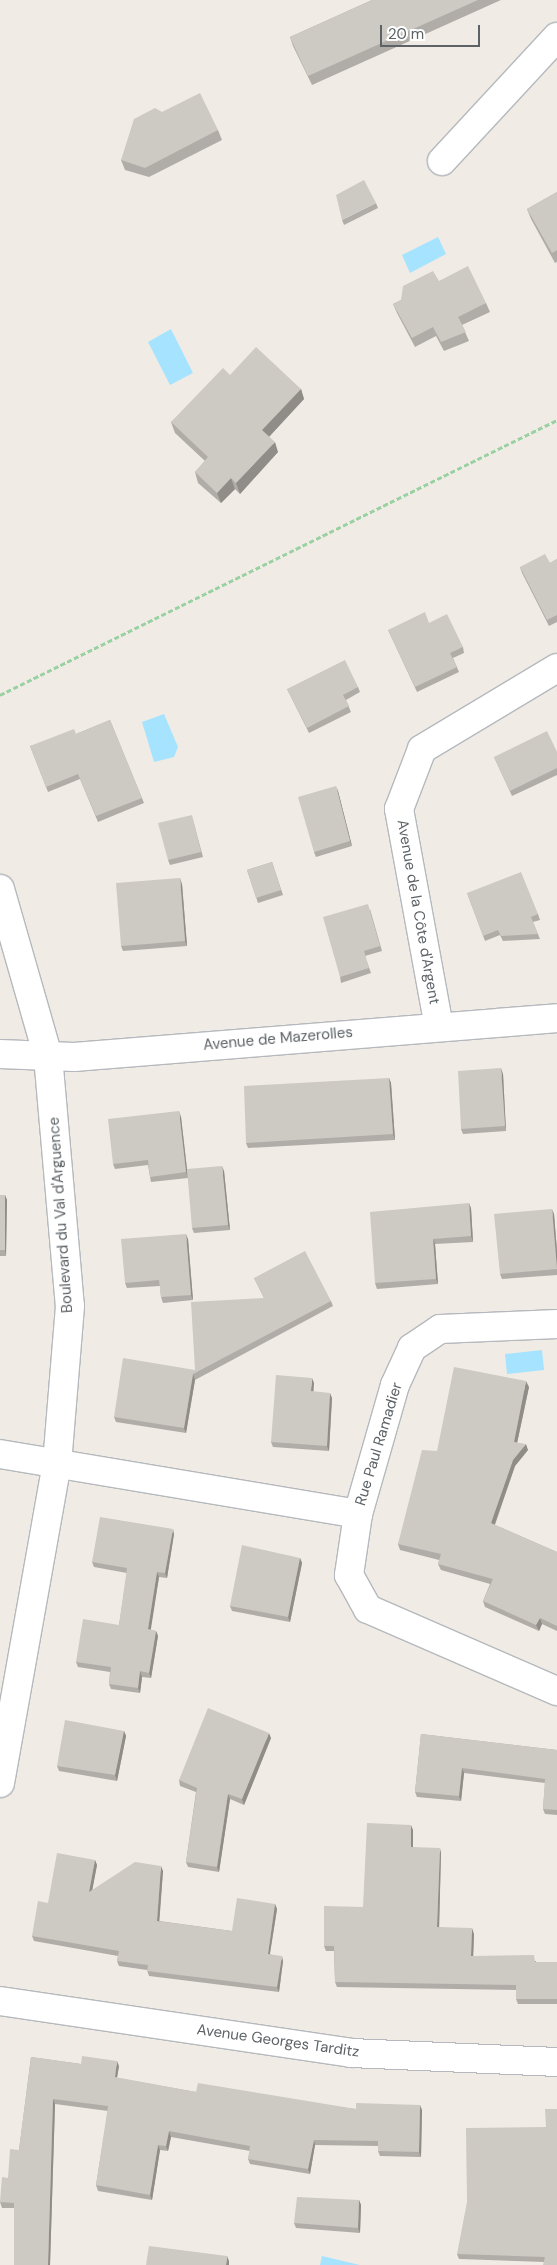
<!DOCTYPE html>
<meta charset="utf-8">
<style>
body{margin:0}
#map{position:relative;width:557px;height:2265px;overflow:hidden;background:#f0ece5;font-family:"DM Sans",sans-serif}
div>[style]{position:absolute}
.water>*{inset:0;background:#a6e3ff}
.path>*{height:3px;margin-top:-1.5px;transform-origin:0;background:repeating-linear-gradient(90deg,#9ad1a2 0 5px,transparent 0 7.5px)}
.roads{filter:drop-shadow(1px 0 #b5b9bd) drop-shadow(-1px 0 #b5b9bd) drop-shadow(0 1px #b5b9bd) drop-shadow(0 -1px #b5b9bd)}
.minor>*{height:28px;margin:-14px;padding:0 14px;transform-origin:14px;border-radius:14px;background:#fff}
.wall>*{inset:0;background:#b0ada8}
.shaded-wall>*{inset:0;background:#908d88}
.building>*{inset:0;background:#cdc9c3}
span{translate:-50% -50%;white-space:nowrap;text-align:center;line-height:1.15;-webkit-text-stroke:5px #fff;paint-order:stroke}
.street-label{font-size:15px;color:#5c6266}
.scale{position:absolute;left:380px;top:25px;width:100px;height:22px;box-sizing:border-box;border:2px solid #5c6266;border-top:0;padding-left:6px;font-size:15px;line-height:18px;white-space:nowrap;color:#5c6266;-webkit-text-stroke:4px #fff;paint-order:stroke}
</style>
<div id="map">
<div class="water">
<div style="clip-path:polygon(438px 237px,446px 254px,410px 273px,402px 255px)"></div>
<div style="clip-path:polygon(171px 329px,193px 373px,170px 385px,148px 342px)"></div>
<div style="clip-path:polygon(164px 714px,178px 747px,174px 757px,154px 762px,142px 722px)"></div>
<div style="clip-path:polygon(542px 1350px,544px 1370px,507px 1374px,505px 1354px)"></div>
<div style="clip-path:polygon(322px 2256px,360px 2265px,320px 2265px)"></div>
</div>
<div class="path">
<div style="left:0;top:695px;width:621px;rotate:-26.28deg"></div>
</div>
<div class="roads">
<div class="minor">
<div style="left:442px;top:161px;width:169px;rotate:-47.2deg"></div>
<div style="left:0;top:889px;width:174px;rotate:74deg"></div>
<div style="left:48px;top:1056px;width:251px;rotate:85deg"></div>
<div style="left:70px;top:1306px;width:158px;rotate:94.7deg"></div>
<div style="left:57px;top:1463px;width:325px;rotate:100.1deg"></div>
<div style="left:439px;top:1027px;width:222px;rotate:-100.4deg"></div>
<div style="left:399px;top:809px;width:64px;rotate:-69deg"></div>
<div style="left:422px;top:749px;width:157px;rotate:-31deg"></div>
<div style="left:0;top:1054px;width:74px;rotate:2.3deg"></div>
<div style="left:74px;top:1057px;width:485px;rotate:-4.6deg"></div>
<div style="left:557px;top:1324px;width:117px;rotate:177.6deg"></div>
<div style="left:440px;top:1329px;width:34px;rotate:146deg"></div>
<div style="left:412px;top:1348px;width:41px;rotate:114.7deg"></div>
<div style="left:395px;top:1385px;width:134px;rotate:106deg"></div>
<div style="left:358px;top:1514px;width:62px;rotate:98.4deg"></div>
<div style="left:349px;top:1575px;width:39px;rotate:61deg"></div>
<div style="left:368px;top:1609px;width:206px;rotate:23.5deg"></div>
<div style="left:0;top:1454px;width:363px;rotate:9.5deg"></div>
<div style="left:0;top:2001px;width:355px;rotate:8.4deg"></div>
<div style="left:351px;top:2053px;width:206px;rotate:2.5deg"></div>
</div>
</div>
<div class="wall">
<div style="clip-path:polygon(372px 0,501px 0,312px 85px,293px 46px,290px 37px)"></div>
<div style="clip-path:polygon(162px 112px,218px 130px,222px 140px,149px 177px,125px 170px,121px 160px)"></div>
<div style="clip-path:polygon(557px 192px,557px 262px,555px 263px,531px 219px,527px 209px)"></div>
<div style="clip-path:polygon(376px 203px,378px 208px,344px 225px,342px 220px)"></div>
<div style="clip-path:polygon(439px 281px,486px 303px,490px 312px,462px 325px,469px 341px,444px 351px,436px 336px,415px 347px,397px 313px,393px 304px)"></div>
<div style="clip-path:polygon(230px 375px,301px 389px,304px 399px,269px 437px,278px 452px,240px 494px,235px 489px,221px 503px,198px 483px,195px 472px,205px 461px,175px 433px,171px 422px)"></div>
<div style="clip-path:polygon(557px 559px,557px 622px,549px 626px,522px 573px,520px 567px,550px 563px)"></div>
<div style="clip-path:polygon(388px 630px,463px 647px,464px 653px,453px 658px,459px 672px,417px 692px)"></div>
<div style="clip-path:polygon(358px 687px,360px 692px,346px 700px,351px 712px,309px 733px,287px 689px)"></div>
<div style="clip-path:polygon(110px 720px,144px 803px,98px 822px,80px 779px,48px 792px,30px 746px,76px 734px)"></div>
<div style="clip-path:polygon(557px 752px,557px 775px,512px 796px,494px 757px)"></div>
<div style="clip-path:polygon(338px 791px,352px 846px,316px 857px,314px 852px)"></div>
<div style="clip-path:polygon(193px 820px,203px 857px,170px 865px,168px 860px)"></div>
<div style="clip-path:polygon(272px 862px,283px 895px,258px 903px,247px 870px)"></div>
<div style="clip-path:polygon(182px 884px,187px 946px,123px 951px,121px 946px)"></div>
<div style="clip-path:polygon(467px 893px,538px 914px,540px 920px,533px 922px,540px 939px,503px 941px,500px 935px,485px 941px)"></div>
<div style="clip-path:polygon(370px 909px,382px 951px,365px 956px,371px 973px,341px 983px,340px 977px)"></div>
<div style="clip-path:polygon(503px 1074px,506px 1131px,463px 1134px,461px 1129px)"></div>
<div style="clip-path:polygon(389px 1078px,391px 1083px,395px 1140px,248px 1148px,246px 1143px)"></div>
<div style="clip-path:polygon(181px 1117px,188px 1178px,151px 1182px,150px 1177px,148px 1165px,115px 1169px,113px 1164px)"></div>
<div style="clip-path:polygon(224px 1171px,230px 1230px,194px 1233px,192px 1228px)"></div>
<div style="clip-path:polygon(0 1195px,5px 1195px,7px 1200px,6px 1256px,0 1256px)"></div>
<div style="clip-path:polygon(471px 1208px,473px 1242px,435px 1244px,438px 1284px,377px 1289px,375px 1283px)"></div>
<div style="clip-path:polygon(554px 1214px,557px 1251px,557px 1275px,502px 1279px,500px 1274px)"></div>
<div style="clip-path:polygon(188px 1239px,193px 1300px,163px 1303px,161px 1297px,160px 1286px,127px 1288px,125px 1283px)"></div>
<div style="clip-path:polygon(254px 1278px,331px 1301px,333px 1306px,195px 1380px,186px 1433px,116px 1422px,114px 1417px,195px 1370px,264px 1298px)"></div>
<div style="clip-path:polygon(314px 1383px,313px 1392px,332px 1398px,329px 1451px,273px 1447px,271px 1442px)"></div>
<div style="clip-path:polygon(529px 1387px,517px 1443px,528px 1450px,515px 1466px,495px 1525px,557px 1552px,557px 1631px,542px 1624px,539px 1631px,485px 1607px,483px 1601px,490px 1584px,441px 1570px,438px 1564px,439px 1560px,400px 1550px,398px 1544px,437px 1451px)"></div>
<div style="clip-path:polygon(174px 1534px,167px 1578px,159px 1577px,150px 1630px,156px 1631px,158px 1636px,151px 1678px,142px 1677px,140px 1693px,111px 1689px,109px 1684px,110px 1672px,78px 1667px,76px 1662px,119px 1625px,127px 1573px,94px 1567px,92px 1562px)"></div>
<div style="clip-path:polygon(300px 1558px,302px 1563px,290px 1622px,232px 1611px,230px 1606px)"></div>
<div style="clip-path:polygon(124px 1731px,126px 1736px,117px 1781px,59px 1771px,57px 1766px)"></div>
<div style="clip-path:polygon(421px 1734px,557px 1750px,557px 1815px,545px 1814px,543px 1809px,545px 1783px,464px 1773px,461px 1801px,417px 1797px,415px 1792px)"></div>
<div style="clip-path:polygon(271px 1738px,244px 1805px,230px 1799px,219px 1872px,188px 1867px,186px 1862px,196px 1792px,180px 1786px,179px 1780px)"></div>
<div style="clip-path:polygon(413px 1830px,413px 1847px,441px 1853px,439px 1927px,474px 1934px,473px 1956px,536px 1961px,536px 1962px,557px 1962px,557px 2004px,518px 2004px,516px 1999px,516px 1990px,337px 1987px,335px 1982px,334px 1951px,326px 1951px,324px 1946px,363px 1907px)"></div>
<div style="clip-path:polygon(95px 1860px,97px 1865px,92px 1890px,163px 1871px,159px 1921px,232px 1931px,275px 1904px,277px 1909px,270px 1954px,283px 1961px,279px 1992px,149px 1976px,147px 1970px,119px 1966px,117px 1961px,118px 1956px,34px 1941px,32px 1936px,48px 1903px)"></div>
<div style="clip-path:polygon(31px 2057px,81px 2064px,119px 2066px,117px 2078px,196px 2092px,356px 2109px,422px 2110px,421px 2157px,380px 2156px,378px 2151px,378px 2146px,315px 2145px,310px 2174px,250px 2164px,248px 2159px,250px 2151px,171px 2137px,168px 2151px,160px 2150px,152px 2200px,98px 2191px,96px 2185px,108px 2111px,55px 2104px,50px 2265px,14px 2265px,14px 2208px,2px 2208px,0 2202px,8px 2178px,19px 2150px)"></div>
<div style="clip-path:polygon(546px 2127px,557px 2265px,544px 2262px,459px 2259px,457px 2254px)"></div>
<div style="clip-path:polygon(359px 2200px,361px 2205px,360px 2233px,296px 2228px,294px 2223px)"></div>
</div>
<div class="shaded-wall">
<div style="clip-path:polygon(301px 389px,304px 399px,266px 440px,262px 430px)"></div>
<div style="clip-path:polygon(275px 442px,278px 452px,240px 494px,236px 483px)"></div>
<div style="clip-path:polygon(231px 478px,235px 489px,221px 503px,217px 493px)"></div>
<div style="clip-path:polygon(336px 786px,338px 791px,352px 846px,350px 841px)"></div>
<div style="clip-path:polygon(180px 878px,182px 884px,187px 946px,185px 941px)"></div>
<div style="clip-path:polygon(501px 1068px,503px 1074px,506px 1131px,505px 1126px)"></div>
<div style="clip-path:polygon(389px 1078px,391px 1083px,395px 1140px,393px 1134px)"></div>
<div style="clip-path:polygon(179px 1111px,181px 1117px,188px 1178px,186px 1172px)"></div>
<div style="clip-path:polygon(222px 1166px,224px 1171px,230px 1230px,228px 1225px)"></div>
<div style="clip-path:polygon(5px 1195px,7px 1200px,6px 1256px,5px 1250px)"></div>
<div style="clip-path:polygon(469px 1203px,471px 1208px,473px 1242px,471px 1236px)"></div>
<div style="clip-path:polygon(552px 1209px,554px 1214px,557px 1251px,557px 1268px)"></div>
<div style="clip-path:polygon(186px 1234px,188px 1239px,193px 1300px,191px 1295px)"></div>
<div style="clip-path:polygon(433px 1239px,435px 1244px,438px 1284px,436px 1279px)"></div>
<div style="clip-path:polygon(193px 1374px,195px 1380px,186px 1433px,184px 1428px)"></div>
<div style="clip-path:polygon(312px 1378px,314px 1383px,313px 1397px,311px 1391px)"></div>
<div style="clip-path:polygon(526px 1381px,529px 1387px,516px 1448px,514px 1442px)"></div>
<div style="clip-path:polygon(330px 1393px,332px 1398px,329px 1451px,327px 1446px)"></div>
<div style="clip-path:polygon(526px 1444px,528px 1450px,515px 1466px,493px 1529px,491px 1523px,513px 1460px)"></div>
<div style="clip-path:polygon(173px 1529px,174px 1534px,167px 1578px,165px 1573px)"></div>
<div style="clip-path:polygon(300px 1558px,302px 1563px,290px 1622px,288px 1617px)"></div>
<div style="clip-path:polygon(157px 1572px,159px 1577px,150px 1635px,148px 1629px)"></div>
<div style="clip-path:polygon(540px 1618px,542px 1624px,539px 1631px,536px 1625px)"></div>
<div style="clip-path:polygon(156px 1631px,158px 1636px,151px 1678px,149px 1673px)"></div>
<div style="clip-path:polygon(140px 1671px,142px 1677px,140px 1693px,138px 1688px)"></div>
<div style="clip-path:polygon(124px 1731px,126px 1736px,117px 1781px,115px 1775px)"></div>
<div style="clip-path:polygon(269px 1733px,271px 1738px,244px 1805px,242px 1799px)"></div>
<div style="clip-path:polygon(462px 1768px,464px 1773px,461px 1801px,459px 1796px)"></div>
<div style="clip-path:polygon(228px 1794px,230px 1799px,219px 1872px,217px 1867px)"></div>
<div style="clip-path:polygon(411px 1825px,413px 1830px,413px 1853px,411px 1847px)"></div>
<div style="clip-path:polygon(440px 1848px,441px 1853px,439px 1932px,437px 1927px)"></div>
<div style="clip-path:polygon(95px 1860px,97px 1865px,91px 1897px,89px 1892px)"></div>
<div style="clip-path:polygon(161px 1866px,163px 1871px,159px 1926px,157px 1921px)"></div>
<div style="clip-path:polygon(275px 1904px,277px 1909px,269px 1959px,268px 1954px)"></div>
<div style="clip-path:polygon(472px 1928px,474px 1934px,473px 1961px,471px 1956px)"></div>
<div style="clip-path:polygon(282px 1956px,283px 1961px,279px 1992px,277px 1987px)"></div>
<div style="clip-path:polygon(117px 2061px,119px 2066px,116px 2083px,115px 2077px)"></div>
<div style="clip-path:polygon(53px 2099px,55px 2104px,50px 2265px,48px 2265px)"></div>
<div style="clip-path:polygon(420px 2105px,422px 2110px,421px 2157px,419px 2152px)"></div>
<div style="clip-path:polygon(169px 2131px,171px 2137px,168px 2151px,166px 2146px)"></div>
<div style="clip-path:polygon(314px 2140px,315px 2145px,310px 2174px,308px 2169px)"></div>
<div style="clip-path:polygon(158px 2145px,160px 2150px,152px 2200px,150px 2195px)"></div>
<div style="clip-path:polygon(359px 2200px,361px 2205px,360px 2233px,358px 2228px)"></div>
<div style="clip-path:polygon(227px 2256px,229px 2261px,229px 2265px,226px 2265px)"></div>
</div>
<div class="building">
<div style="clip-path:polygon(372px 0,478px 0,308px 76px,290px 37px)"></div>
<div style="clip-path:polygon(200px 93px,218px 130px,145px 168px,121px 160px,134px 119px,155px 108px,162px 112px)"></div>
<div style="clip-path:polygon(364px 180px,376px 203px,342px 220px,336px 195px)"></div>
<div style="clip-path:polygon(557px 192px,557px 250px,552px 253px,527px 209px)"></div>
<div style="clip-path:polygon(468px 266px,486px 303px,458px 317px,466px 332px,441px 342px,433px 327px,412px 338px,393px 304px,401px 300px,403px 286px,433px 271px,439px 281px)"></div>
<div style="clip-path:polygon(256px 347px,301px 389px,262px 430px,275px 442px,236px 483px,231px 478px,217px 493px,195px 472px,208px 457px,171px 422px,223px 368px,230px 375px)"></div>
<div style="clip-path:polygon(545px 554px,550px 563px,557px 559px,557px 615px,547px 620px,520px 567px)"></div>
<div style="clip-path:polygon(425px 612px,429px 623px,447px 614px,463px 647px,450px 653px,457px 667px,415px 687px,388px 630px)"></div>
<div style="clip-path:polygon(345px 660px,358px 687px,343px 695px,349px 706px,307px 728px,287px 689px)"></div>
<div style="clip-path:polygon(110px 720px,142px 798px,96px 816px,78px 774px,46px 787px,30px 746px,74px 729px,76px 734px)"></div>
<div style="clip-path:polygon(547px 731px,557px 752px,557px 768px,510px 791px,494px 757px)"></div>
<div style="clip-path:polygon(336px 786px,350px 841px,314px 852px,298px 797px)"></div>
<div style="clip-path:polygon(192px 815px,201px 852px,168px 860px,158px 823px)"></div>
<div style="clip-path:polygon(272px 862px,281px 890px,256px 898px,247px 870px)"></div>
<div style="clip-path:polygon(521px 872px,538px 914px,531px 917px,538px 934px,501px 936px,498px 930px,483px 936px,467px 893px)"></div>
<div style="clip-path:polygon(180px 878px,185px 941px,121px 946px,116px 883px)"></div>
<div style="clip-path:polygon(368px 904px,380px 946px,364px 951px,369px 968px,340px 977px,323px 917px)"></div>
<div style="clip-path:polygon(501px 1068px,505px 1126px,461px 1129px,458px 1071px)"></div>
<div style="clip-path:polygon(389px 1078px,393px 1134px,246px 1143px,244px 1086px)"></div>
<div style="clip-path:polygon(179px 1111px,186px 1172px,150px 1177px,148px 1160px,113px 1164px,108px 1119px)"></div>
<div style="clip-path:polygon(222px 1166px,228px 1225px,192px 1228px,187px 1169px)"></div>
<div style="clip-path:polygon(0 1195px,5px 1195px,5px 1250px,0 1250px)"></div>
<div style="clip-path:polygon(469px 1203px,471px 1236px,433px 1239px,436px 1279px,375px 1283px,370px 1212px)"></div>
<div style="clip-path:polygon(552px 1209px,557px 1269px,500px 1274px,494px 1214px)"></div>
<div style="clip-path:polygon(186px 1234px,191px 1295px,161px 1297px,159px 1280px,125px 1283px,121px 1239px)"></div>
<div style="clip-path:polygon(305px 1251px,331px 1301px,193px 1374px,184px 1428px,114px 1417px,123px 1358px,195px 1370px,191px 1302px,264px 1298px,254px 1278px)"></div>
<div style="clip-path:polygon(454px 1367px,526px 1381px,514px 1442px,526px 1444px,513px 1460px,491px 1523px,557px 1552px,557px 1626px,540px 1618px,536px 1625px,483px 1601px,493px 1579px,438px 1564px,441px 1554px,398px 1544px,422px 1450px,437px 1451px)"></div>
<div style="clip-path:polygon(276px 1375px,312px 1378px,311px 1391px,330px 1393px,327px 1446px,271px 1442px)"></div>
<div style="clip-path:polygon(100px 1517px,173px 1529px,165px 1573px,157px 1572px,148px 1629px,156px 1631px,149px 1673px,140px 1671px,138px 1688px,109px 1684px,111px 1667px,76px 1662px,83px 1619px,119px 1625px,127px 1568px,92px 1562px)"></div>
<div style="clip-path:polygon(242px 1545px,300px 1558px,288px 1617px,230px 1606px)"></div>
<div style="clip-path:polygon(208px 1708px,269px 1733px,242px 1799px,228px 1794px,217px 1867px,186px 1862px,197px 1788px,179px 1780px)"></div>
<div style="clip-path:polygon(65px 1720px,124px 1731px,115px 1775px,57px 1766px)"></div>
<div style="clip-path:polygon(421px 1734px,557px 1750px,557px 1810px,543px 1809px,545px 1779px,462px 1768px,459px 1796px,415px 1792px)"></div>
<div style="clip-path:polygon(367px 1823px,411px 1825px,411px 1847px,440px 1848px,437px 1927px,472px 1928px,471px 1956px,534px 1955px,535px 1962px,557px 1962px,557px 1999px,516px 1999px,516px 1985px,335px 1982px,334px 1946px,324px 1946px,324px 1906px,363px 1907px)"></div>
<div style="clip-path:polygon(57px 1853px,95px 1860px,89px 1892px,135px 1862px,161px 1866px,157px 1921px,232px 1931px,237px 1898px,275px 1904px,268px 1954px,282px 1956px,277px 1987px,147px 1971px,148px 1965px,117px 1961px,119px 1951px,32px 1936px,38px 1901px,48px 1903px)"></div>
<div style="clip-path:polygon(82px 2056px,117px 2061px,115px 2077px,196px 2092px,198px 2083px,356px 2109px,356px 2103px,420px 2105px,419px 2152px,378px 2151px,378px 2141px,314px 2140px,308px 2169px,248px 2159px,250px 2146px,169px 2131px,166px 2146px,158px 2145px,150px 2195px,96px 2185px,108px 2106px,53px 2099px,48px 2265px,14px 2265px,14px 2203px,0 2202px,2px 2177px,8px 2178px,10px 2149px,19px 2150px,31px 2057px,81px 2064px)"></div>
<div style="clip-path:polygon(545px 2109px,557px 2109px,557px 2265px,543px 2265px,545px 2257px,457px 2254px,467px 2202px,466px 2128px,546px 2127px)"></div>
<div style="clip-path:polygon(297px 2197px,359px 2200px,358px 2228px,294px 2223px)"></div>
<div style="clip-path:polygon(149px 2246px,227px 2256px,226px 2265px,146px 2265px)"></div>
</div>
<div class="street-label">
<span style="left:418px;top:912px;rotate:80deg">Avenue de la Côte d'Argent</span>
<span style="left:278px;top:1039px;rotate:-5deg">Avenue de Mazerolles</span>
<span style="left:61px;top:1215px;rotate:-94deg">Boulevard du Val d'Arguence</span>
<span style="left:379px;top:1444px;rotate:-73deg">Rue Paul Ramadier</span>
<span style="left:278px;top:2041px;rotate:8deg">Avenue Georges Tarditz</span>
</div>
<div class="scale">20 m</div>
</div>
